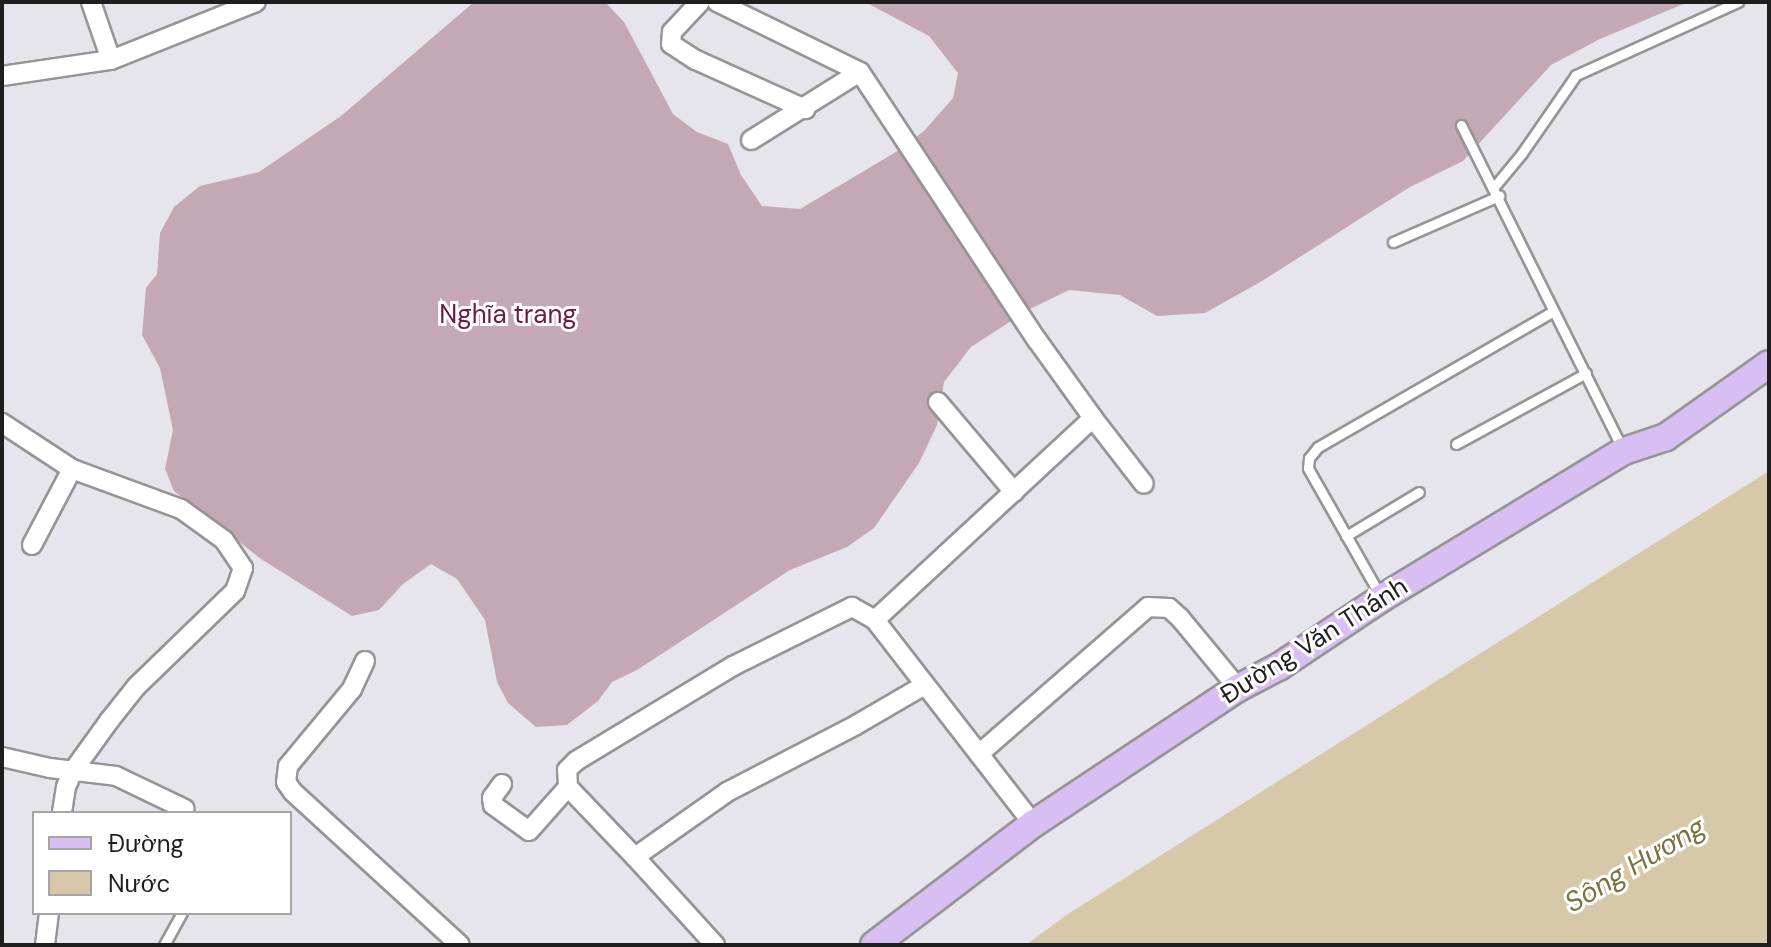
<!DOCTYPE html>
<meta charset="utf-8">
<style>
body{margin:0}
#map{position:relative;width:1771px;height:947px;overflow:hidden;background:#e6e5ee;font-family:"DM Sans",sans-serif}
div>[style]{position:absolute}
.cemetery>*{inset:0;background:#c4a8b4}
.water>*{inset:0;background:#d7c8aa}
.roads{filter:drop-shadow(2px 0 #959595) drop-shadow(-2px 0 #959595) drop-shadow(0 2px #959595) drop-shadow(0 -2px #959595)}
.lane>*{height:9px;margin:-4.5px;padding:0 4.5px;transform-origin:4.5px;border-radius:4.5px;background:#fff}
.street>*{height:18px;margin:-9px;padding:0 9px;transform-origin:9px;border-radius:9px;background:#fff}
.secondary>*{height:26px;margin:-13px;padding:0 13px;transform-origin:13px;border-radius:13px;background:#d8bef2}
span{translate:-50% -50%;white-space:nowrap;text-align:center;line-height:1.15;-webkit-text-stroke:6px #fff;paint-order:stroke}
.park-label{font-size:26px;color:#701742}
.street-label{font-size:26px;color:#1e1e1e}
.water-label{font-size:28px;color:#777440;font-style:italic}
.frame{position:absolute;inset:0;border:4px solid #1e1e1e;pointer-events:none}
.legend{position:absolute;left:32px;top:811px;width:260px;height:104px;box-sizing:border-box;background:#fff;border:2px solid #a5a5a5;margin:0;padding:10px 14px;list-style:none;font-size:24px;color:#1e1e1e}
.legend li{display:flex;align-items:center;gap:16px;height:40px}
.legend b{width:40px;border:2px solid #a5a5a5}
</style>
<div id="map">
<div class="cemetery">
<div style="clip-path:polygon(474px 2px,605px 2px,624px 22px,673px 114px,697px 132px,728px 144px,741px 175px,762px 206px,800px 209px,896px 152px,924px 131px,953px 98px,958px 73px,929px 36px,865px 2px,1688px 2px,1600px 39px,1551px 65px,1463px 161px,1410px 187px,1262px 281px,1205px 313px,1157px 316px,1120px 295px,1069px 290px,1028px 310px,971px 347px,944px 382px,937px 425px,919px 463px,874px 528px,847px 547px,790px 570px,637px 670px,612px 682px,598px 701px,567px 725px,536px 727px,508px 703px,497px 682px,485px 620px,457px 579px,431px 564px,403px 584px,379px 610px,352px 616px,261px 559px,174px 491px,165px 469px,173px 430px,160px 368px,142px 335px,146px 288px,157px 274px,160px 233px,174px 207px,200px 186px,259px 172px,341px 116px)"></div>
</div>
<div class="water">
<div style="clip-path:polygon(1769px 471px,1769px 945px,1026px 945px,1068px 914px)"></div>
</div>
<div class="roads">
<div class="lane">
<div style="left:1461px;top:125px;width:361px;rotate:63.5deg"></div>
<div style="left:1494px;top:187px;width:44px;rotate:-50.5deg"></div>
<div style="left:1522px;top:153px;width:95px;rotate:-55.3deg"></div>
<div style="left:1576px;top:75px;width:178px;rotate:-24.3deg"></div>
<div style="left:1393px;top:242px;width:116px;rotate:-23.5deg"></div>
<div style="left:1456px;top:444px;width:148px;rotate:-28.6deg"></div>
<div style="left:1346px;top:536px;width:85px;rotate:-31.1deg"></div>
<div style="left:1380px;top:595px;width:146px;rotate:-119.6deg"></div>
<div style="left:1308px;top:468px;width:10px;rotate:-84deg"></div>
<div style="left:1309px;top:458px;width:14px;rotate:-51deg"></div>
<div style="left:1318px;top:447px;width:272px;rotate:-30deg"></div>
<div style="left:164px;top:945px;width:37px;rotate:-61deg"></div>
</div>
<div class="street">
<div style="left:91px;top:2px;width:61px;rotate:71deg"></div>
<div style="left:700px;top:2px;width:41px;rotate:133deg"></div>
<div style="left:672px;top:32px;width:12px;rotate:95deg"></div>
<div style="left:671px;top:44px;width:30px;rotate:33deg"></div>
<div style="left:696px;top:60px;width:120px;rotate:24.2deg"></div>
<div style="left:717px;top:2px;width:159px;rotate:26.1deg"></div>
<div style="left:860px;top:72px;width:321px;rotate:56.6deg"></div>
<div style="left:1037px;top:340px;width:96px;rotate:54.3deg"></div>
<div style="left:1093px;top:418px;width:297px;rotate:137.2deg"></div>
<div style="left:875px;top:620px;width:258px;rotate:52.2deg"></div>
<div style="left:2px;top:76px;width:110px;rotate:-8.4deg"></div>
<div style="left:111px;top:60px;width:156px;rotate:-21.8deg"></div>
<div style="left:751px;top:140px;width:128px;rotate:-32deg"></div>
<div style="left:938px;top:402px;width:118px;rotate:49.8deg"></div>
<div style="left:1093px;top:418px;width:83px;rotate:52.3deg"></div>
<div style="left:2px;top:423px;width:84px;rotate:33.3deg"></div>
<div style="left:72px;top:469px;width:116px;rotate:20.2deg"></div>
<div style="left:181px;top:509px;width:53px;rotate:35.8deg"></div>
<div style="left:224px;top:540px;width:34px;rotate:56deg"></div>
<div style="left:243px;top:568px;width:24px;rotate:109deg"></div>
<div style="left:235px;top:591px;width:138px;rotate:135.9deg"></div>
<div style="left:136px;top:687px;width:43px;rotate:128.5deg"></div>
<div style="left:109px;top:721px;width:62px;rotate:125.8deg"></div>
<div style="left:73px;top:771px;width:17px;rotate:114deg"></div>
<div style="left:66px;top:787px;width:26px;rotate:99deg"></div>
<div style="left:32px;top:545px;width:86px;rotate:-62.2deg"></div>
<div style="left:365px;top:661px;width:31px;rotate:115deg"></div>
<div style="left:352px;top:689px;width:100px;rotate:129.7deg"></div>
<div style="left:288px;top:766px;width:16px;rotate:97deg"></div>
<div style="left:286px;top:782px;width:12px;rotate:55deg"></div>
<div style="left:293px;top:792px;width:226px;rotate:42.5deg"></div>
<div style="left:979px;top:754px;width:224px;rotate:-41deg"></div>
<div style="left:1148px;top:607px;width:21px;rotate:3deg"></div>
<div style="left:1169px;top:608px;width:15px;rotate:42deg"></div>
<div style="left:1180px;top:618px;width:91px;rotate:50.4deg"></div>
<div style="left:2px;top:757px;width:49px;rotate:12.9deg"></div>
<div style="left:50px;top:768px;width:66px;rotate:6.9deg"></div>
<div style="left:116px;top:776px;width:76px;rotate:25.6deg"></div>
<div style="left:502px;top:784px;width:17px;rotate:126deg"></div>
<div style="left:492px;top:798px;width:7px;rotate:82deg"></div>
<div style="left:493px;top:805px;width:44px;rotate:35.8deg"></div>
<div style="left:529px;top:831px;width:59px;rotate:-48.4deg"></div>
<div style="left:568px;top:787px;width:97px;rotate:46.3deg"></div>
<div style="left:635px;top:857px;width:113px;rotate:-35.2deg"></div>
<div style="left:727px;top:792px;width:145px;rotate:-27.4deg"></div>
<div style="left:856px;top:725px;width:78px;rotate:-30.2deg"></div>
<div style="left:568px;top:787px;width:17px;rotate:-93deg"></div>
<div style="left:567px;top:770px;width:13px;rotate:-45deg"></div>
<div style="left:576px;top:761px;width:184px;rotate:-31.2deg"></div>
<div style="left:733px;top:666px;width:133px;rotate:-26.4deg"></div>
<div style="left:852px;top:607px;width:26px;rotate:29deg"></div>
<div style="left:635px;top:857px;width:119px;rotate:47.7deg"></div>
<div style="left:45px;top:945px;width:32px;rotate:-83deg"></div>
</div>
<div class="secondary">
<div style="left:874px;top:945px;width:200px;rotate:-37.3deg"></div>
<div style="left:1033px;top:824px;width:246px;rotate:-33.6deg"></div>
<div style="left:1238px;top:688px;width:47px;rotate:-27.6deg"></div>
<div style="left:1280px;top:666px;width:123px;rotate:-33.7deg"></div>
<div style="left:1382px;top:598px;width:283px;rotate:-31.3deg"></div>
<div style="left:1624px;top:451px;width:44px;rotate:-18.4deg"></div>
<div style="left:1666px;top:437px;width:126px;rotate:-35.3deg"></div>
</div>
</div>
<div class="park-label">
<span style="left:508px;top:315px">Nghĩa trang</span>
</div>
<div class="street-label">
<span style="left:1314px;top:641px;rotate:-32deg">Đường Văn Thánh</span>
</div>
<div class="water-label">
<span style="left:1635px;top:865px;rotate:-31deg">Sông Hương</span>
</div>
<div class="frame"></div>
<ul class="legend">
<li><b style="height:10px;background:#d8bef2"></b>Đường</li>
<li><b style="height:22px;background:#d7c8aa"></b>Nước</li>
</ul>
</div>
